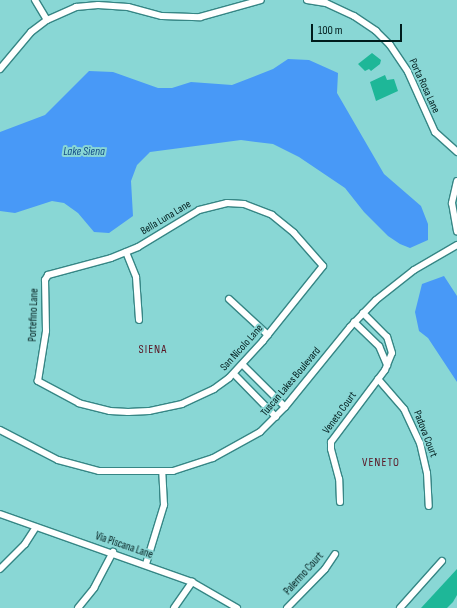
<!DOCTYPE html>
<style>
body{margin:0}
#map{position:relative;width:457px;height:608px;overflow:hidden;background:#89d7d5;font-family:"Sofia Sans Condensed",sans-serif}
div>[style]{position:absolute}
.water>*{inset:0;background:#4899f7}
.building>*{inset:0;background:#1eb798}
.roads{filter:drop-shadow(1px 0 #368685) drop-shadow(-1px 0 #368685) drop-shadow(0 1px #368685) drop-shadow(0 -1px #368685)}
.minor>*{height:6px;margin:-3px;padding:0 3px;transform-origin:3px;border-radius:3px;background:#fff}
span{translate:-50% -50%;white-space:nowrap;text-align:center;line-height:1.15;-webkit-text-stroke:4px #89d7d5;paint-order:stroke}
.street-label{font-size:11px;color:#001c1c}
.water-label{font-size:12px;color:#144c87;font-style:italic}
.neighbourhood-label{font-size:12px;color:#5a1523;letter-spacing:1px}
.scale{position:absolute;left:311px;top:24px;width:91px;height:18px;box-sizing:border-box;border:2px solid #001c1c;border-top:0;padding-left:5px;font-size:12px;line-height:14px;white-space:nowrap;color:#001c1c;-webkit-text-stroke:3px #89d7d5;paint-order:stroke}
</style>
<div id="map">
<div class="water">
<div style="clip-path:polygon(288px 59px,309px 60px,338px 73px,337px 93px,384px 174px,421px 206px,428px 224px,428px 240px,410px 248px,400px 244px,388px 236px,364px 212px,345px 188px,299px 157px,273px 144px,241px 140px,150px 152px,137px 165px,131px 181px,133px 216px,109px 233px,94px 232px,78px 213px,64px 203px,52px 201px,15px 213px,0 211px,0 132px,45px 115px,89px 71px,113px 72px,158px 88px,172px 88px,191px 82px,232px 85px,273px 69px)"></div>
<div style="clip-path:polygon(444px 276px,457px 296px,457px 382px,428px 338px,419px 331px,415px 312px,422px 284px)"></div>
</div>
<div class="building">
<div style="clip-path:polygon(372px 53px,381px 60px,380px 64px,371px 71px,369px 69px,365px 71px,358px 64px)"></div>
<div style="clip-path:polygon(385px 75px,387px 80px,394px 79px,398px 91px,376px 101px,370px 82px)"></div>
<div style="clip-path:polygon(457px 569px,457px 595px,453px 602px,447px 608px,421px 608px)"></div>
</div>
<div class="roads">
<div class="minor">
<div style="left:35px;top:0;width:23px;rotate:59deg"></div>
<div style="left:307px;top:0;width:19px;rotate:9deg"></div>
<div style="left:326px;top:3px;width:31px;rotate:25deg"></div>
<div style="left:354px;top:16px;width:27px;rotate:34deg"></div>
<div style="left:376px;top:31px;width:20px;rotate:45deg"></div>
<div style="left:390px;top:45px;width:32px;rotate:56deg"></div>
<div style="left:408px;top:72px;width:66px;rotate:65.8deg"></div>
<div style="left:435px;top:132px;width:30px;rotate:42deg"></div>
<div style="left:0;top:69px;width:48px;rotate:-50deg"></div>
<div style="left:31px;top:32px;width:20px;rotate:-37deg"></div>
<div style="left:47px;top:20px;width:32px;rotate:-24deg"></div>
<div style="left:76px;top:7px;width:22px;rotate:-5deg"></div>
<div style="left:98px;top:5px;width:30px;rotate:4deg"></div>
<div style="left:128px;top:7px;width:35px;rotate:15deg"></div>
<div style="left:162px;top:16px;width:38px;rotate:2deg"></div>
<div style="left:200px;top:17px;width:63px;rotate:-15.6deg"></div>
<div style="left:457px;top:181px;width:23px;rotate:103deg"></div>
<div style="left:452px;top:203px;width:29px;rotate:80deg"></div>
<div style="left:227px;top:203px;width:17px;rotate:3deg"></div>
<div style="left:244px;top:204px;width:30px;rotate:21deg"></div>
<div style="left:272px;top:215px;width:28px;rotate:39deg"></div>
<div style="left:294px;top:233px;width:44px;rotate:48.7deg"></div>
<div style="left:323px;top:266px;width:96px;rotate:128.7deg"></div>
<div style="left:263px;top:341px;width:50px;rotate:132.6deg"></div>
<div style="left:229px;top:378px;width:19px;rotate:144deg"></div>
<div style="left:214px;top:389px;width:35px;rotate:155deg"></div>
<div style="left:182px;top:404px;width:34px;rotate:168deg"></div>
<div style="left:149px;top:411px;width:21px;rotate:177deg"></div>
<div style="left:128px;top:412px;width:18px;rotate:-177deg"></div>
<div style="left:110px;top:411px;width:32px;rotate:-166deg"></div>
<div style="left:79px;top:403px;width:47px;rotate:-151.8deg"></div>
<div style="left:38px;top:381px;width:51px;rotate:-80.9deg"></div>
<div style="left:46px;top:331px;width:51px;rotate:-91.1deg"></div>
<div style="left:45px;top:280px;width:6px;rotate:-59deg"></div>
<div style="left:48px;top:275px;width:65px;rotate:-15.1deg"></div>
<div style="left:111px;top:258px;width:29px;rotate:-22deg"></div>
<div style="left:138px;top:247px;width:71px;rotate:-31.2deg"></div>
<div style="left:199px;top:210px;width:29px;rotate:-14deg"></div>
<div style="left:126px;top:252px;width:27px;rotate:68deg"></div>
<div style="left:136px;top:277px;width:43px;rotate:86deg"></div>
<div style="left:229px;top:299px;width:53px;rotate:42.7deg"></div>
<div style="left:354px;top:322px;width:35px;rotate:44deg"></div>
<div style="left:379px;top:346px;width:21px;rotate:67deg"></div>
<div style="left:243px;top:365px;width:59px;rotate:45deg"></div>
<div style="left:234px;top:374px;width:60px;rotate:45.7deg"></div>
<div style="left:378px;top:379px;width:40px;rotate:49deg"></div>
<div style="left:404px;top:409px;width:38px;rotate:65deg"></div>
<div style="left:420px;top:443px;width:31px;rotate:77deg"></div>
<div style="left:427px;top:473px;width:33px;rotate:87deg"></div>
<div style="left:0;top:430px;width:65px;rotate:27.3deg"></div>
<div style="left:58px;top:460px;width:42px;rotate:15deg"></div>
<div style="left:99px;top:471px;width:74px"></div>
<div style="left:173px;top:471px;width:42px;rotate:-18deg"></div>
<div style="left:213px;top:458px;width:54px;rotate:-29deg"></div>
<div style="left:260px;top:432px;width:35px;rotate:-45deg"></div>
<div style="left:285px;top:407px;width:103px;rotate:-50.9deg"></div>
<div style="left:350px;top:327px;width:37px;rotate:-46deg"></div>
<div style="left:376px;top:300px;width:48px;rotate:-38.3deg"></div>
<div style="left:414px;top:270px;width:50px;rotate:-30.2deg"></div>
<div style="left:340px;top:502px;width:23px;rotate:-92deg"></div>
<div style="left:339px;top:479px;width:31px;rotate:-105deg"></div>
<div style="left:331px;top:449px;width:7px;rotate:-90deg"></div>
<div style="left:331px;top:442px;width:90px;rotate:-53.1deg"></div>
<div style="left:385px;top:370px;width:18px;rotate:-68deg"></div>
<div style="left:392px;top:353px;width:17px;rotate:-107deg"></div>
<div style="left:387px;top:337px;width:34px;rotate:-135deg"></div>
<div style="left:0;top:514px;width:204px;rotate:19.5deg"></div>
<div style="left:192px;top:582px;width:52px;rotate:30deg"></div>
<div style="left:146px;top:564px;width:62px;rotate:-73deg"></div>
<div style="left:164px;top:505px;width:33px;rotate:-93deg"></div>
<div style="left:0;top:569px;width:35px;rotate:-45deg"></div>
<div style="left:25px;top:544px;width:20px;rotate:-57deg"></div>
<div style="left:78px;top:608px;width:26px;rotate:-51deg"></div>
<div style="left:94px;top:588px;width:41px;rotate:-62.2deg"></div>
<div style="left:174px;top:608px;width:32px;rotate:-55deg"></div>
<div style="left:287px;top:608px;width:54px;rotate:-45.7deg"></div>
<div style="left:325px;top:569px;width:18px;rotate:-56deg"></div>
<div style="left:400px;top:608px;width:63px;rotate:-48.2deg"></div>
</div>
</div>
<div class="street-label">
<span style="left:424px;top:86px;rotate:65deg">Porta Rosa Lane</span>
<span style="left:166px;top:218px;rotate:-31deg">Bella Luna Lane</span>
<span style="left:34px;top:315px;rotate:-88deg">Portefino Lane</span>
<span style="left:242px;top:348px;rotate:-48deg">San Nicolo Lane</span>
<span style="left:291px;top:382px;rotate:-50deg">Tuscan Lakes Boulevard</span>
<span style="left:340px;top:413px;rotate:-54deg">Veneto Court</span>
<span style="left:425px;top:434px;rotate:69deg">Padova Court</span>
<span style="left:124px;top:546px;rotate:19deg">Via Piscana Lane</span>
<span style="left:304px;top:574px;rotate:-48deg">Palermo Court</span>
</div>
<div class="water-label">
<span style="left:84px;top:152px">Lake Siena</span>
</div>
<div class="neighbourhood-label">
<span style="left:153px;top:350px">SIENA</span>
<span style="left:381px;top:463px">VENETO</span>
</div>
<div class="scale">100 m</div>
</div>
